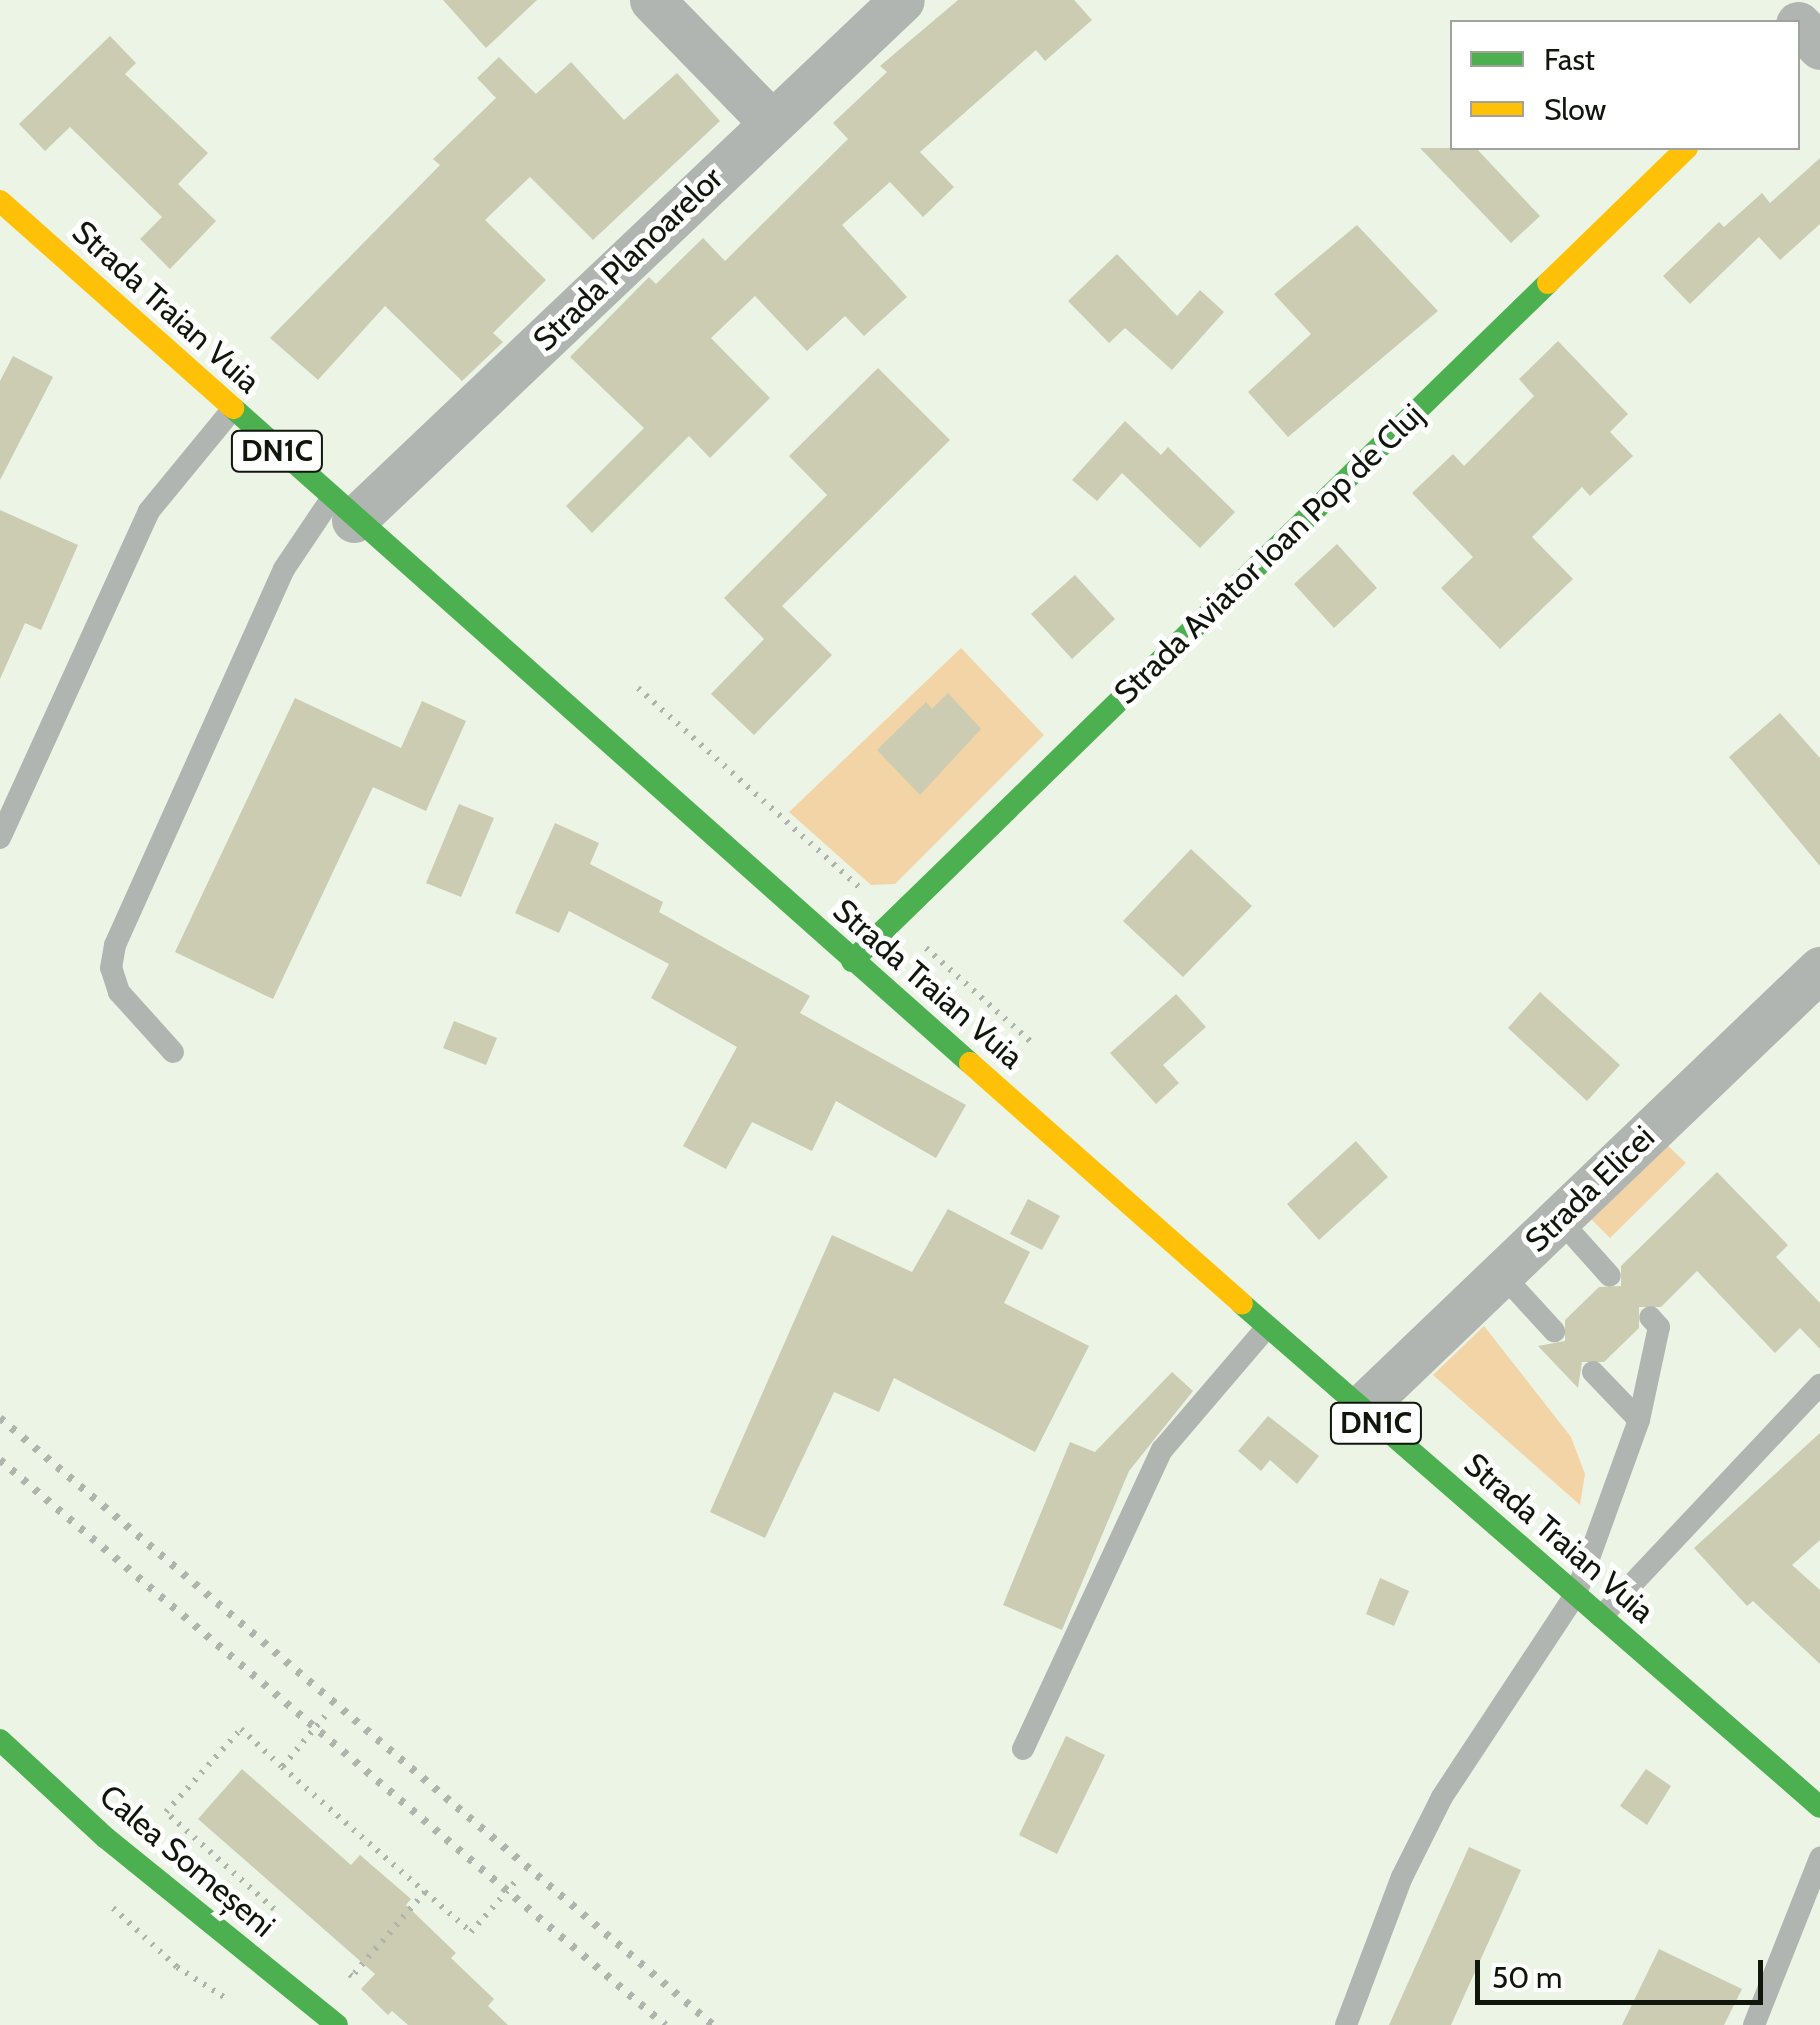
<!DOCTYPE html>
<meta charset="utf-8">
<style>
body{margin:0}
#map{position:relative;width:1820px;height:2025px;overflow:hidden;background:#ecf5e5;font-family:Cabin,sans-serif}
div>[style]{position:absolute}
.green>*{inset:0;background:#f2d4a7}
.building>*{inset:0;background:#cbccb2}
.path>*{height:6px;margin-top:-3px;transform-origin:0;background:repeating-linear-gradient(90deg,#aeb3ad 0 2.5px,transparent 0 10.5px)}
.lane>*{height:22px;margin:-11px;padding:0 11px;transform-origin:11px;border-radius:11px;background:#b0b5b1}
.street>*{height:45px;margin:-22.5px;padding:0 22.5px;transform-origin:22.5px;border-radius:22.5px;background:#b0b5b1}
.fast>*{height:22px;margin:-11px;padding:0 11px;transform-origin:11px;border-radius:11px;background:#4caf50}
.slow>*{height:22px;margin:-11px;padding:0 11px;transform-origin:11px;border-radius:11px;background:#ffc107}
.rail>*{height:8px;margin-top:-4px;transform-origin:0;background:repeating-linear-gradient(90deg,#afb4ad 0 5px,transparent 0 15px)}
span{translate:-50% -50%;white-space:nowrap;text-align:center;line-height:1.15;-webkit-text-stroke:10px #fff;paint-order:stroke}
.shield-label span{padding:2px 8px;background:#fff;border:2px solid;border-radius:8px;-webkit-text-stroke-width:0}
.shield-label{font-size:30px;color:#10160b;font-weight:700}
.street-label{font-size:32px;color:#10160b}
.legend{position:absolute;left:1450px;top:20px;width:350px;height:130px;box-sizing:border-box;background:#fff;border:2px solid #9fa29d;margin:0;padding:12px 18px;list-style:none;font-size:30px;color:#10160b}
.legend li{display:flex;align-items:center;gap:20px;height:50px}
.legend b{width:50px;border:2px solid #9fa29d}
.scale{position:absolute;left:1475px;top:1960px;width:288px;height:45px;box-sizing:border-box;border:5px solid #10160b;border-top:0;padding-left:12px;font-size:30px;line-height:35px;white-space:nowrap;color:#10160b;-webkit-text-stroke:8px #fff;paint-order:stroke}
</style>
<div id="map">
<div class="green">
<div style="clip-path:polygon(961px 648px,1044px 735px,895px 884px,871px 885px,789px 812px)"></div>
<div style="clip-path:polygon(1664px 1142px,1686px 1163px,1610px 1238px,1589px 1217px)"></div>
<div style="clip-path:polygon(1484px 1326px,1571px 1437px,1585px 1474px,1580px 1505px,1433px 1375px)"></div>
</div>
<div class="building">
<div style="clip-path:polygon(443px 0,537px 0,486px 48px)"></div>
<div style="clip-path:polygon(958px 0,1074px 0,1092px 20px,1045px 61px,1036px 50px,920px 152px,954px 187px,923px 217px,890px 182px,842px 225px,907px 297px,864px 336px,845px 316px,807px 351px,755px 296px,711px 338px,770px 398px,710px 458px,689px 436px,592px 533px,566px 506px,644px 428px,570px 357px,649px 277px,656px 284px,703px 238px,725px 261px,848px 139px,833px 123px,887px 72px,880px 66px)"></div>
<div style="clip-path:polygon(110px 36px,136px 63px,125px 74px,208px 153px,178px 184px,216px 221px,170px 269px,140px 239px,162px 217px,70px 127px,45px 151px,19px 124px)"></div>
<div style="clip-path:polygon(499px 57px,536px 94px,571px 62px,624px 120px,677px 73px,720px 121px,593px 240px,530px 177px,485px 220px,546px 280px,493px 333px,503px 342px,462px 381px,385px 306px,318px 380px,270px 338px,440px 165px,433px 159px,496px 98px,477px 78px)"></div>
<div style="clip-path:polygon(1420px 148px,1476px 148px,1540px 216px,1511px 243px)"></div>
<div style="clip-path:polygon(1820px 158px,1820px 224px,1780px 260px,1759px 237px,1690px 304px,1663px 276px,1719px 222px,1724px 227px,1762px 193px,1770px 203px)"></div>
<div style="clip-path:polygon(1357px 225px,1438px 311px,1288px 437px,1248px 392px,1311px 334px,1274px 294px)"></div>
<div style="clip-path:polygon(1117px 254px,1177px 316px,1200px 290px,1224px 312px,1172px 370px,1125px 328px,1109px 343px,1068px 301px)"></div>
<div style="clip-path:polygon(1558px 341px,1628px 414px,1610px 432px,1633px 456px,1590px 496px,1582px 487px,1532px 537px,1573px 579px,1500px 649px,1441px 588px,1473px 557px,1412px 493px,1453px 454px,1464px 466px,1534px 396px,1519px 379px)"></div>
<div style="clip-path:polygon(13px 356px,53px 377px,0 480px,0 381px)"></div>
<div style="clip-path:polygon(878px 368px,950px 440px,782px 606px,832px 655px,754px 735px,711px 694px,764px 639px,724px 598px,827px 495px,789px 456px)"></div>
<div style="clip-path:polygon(1125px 421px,1161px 455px,1168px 447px,1235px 512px,1200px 548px,1122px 473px,1097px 501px,1072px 480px)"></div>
<div style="clip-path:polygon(0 510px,78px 545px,41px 630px,25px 623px,0 679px)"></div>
<div style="clip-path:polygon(1337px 544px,1377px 588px,1334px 628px,1294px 584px)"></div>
<div style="clip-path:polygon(1075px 575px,1115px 619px,1072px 659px,1031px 614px)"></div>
<div style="clip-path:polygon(948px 693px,981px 729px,920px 795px,877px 750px,926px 702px,932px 709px)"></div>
<div style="clip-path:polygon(295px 698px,401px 748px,422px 701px,466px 721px,426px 811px,373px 787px,273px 999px,175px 952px)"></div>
<div style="clip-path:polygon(1780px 713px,1820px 758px,1820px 866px,1729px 757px)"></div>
<div style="clip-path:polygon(459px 804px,494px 818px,461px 897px,426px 883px)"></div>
<div style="clip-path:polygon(555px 823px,599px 843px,590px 864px,663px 902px,659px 912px,810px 996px,800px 1013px,966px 1105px,936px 1158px,836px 1101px,812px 1151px,752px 1122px,726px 1169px,683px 1146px,737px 1047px,651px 998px,669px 964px,569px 911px,559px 933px,515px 913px)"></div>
<div style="clip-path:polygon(1191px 849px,1252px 906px,1183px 977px,1123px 921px)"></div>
<div style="clip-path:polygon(1540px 992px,1620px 1065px,1587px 1101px,1508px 1028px)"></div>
<div style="clip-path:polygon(1176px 994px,1206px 1027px,1163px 1065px,1179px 1083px,1156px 1104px,1110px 1053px)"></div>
<div style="clip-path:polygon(454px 1021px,497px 1038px,486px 1065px,443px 1048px)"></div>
<div style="clip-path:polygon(1356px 1141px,1388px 1177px,1319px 1240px,1287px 1204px)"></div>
<div style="clip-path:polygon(1717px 1172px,1788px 1245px,1776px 1257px,1820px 1303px,1820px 1349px,1800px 1328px,1775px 1353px,1697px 1271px,1661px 1307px,1639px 1307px,1639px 1328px,1604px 1362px,1582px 1362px,1578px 1388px,1538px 1346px,1565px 1341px,1565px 1320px,1599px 1287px,1621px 1286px,1621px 1266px)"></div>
<div style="clip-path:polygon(1028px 1199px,1060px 1216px,1042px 1250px,1010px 1234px)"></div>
<div style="clip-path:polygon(948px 1209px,1030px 1252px,1004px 1303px,1089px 1346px,1035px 1452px,894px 1378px,879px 1412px,834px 1392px,765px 1538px,710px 1512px,832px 1235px,912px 1272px)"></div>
<div style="clip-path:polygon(1172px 1372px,1193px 1391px,1129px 1471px,1062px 1630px,1003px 1605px,1070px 1442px,1095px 1452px)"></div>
<div style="clip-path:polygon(1268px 1416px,1319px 1456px,1297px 1484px,1270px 1460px,1261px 1471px,1238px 1451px)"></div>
<div style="clip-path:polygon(1820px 1433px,1820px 1540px,1792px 1565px,1820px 1590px,1820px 1664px,1753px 1601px,1747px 1606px,1694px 1548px)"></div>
<div style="clip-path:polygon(1380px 1578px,1409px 1591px,1394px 1626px,1366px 1614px)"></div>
<div style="clip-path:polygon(1066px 1736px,1105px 1755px,1057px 1854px,1019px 1835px)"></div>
<div style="clip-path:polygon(242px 1769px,351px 1865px,360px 1855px,411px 1899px,406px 1905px,456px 1953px,451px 1958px,494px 1999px,488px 2006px,508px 2025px,408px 2025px,392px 2011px,388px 2015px,361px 1989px,375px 1974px,198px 1819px)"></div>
<div style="clip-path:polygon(1646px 1769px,1671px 1786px,1647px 1825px,1620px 1806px)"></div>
<div style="clip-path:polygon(1469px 1847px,1521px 1870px,1451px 2025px,1389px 2025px)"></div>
<div style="clip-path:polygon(1659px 1949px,1742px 1989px,1724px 2025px,1622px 2025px)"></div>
</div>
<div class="path">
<div style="left:638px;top:688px;width:300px;rotate:42deg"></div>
<div style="left:926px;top:948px;width:140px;rotate:41.8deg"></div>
<div style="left:325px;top:1716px;width:67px;rotate:130.1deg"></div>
<div style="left:282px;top:1767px;width:190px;rotate:41.2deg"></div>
<div style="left:425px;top:1892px;width:111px;rotate:131deg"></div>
<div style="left:352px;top:1976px;width:5px;rotate:-143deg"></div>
<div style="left:425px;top:1892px;width:61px;rotate:41deg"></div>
<div style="left:471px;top:1932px;width:68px;rotate:-48.6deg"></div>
<div style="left:113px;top:1908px;width:87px;rotate:42.7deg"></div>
<div style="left:177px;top:1967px;width:56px;rotate:32.6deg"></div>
<div style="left:274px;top:1909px;width:145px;rotate:-138.1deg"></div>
<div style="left:166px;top:1812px;width:112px;rotate:-47.9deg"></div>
<div style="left:241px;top:1729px;width:56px;rotate:42.8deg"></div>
</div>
<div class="lane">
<div style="left:0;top:838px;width:359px;rotate:-65.5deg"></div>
<div style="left:149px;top:511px;width:131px;rotate:-50.6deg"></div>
<div style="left:173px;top:1052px;width:81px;rotate:-132deg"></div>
<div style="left:119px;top:992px;width:25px;rotate:-108deg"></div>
<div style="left:111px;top:968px;width:23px;rotate:-80deg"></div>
<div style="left:115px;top:945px;width:412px;rotate:-65.8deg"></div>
<div style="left:284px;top:569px;width:84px;rotate:-56.1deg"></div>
<div style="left:1559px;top:1219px;width:76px;rotate:48.2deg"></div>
<div style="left:1501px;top:1273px;width:79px;rotate:47.6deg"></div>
<div style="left:1593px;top:1372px;width:66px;rotate:46.2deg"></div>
<div style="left:1601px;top:1617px;width:319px;rotate:-46.7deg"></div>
<div style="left:1023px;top:1749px;width:330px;rotate:-65.1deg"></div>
<div style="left:1162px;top:1450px;width:162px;rotate:-49.5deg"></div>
<div style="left:1346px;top:2025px;width:158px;rotate:-69.3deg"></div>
<div style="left:1402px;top:1877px;width:89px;rotate:-63.4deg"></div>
<div style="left:1442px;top:1797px;width:243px;rotate:-56.6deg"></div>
<div style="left:1576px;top:1594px;width:185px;rotate:-70.1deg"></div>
<div style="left:1639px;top:1420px;width:95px;rotate:-77.9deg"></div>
<div style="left:1659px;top:1327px;width:13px;rotate:-132deg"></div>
<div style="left:1754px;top:2025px;width:180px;rotate:-68.4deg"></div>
</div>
<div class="street">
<div style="left:652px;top:0;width:170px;rotate:45.7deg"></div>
<div style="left:1798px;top:24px;width:32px;rotate:46deg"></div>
<div style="left:354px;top:520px;width:755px;rotate:-43.5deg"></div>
<div style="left:1360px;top:1409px;width:637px;rotate:-43.73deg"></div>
</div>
<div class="fast">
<div style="left:233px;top:408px;width:986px;rotate:41.63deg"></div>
<div style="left:852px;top:961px;width:972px;rotate:-44.25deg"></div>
<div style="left:1242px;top:1304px;width:766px;rotate:41.03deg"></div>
<div style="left:0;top:1740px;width:144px;rotate:42.8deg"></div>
<div style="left:106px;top:1838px;width:297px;rotate:39deg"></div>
</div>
<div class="slow">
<div style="left:0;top:201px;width:312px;rotate:41.6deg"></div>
<div style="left:1548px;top:283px;width:194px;rotate:-44.2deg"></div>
<div style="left:970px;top:1063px;width:363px;rotate:41.5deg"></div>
</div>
<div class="rail">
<div style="left:0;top:1418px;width:936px;rotate:40.41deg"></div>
<div style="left:0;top:1460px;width:873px;rotate:40.35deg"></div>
</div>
<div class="shield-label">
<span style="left:277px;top:451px">DN1C</span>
<span style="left:1376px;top:1423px">DN1C</span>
</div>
<div class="street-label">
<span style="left:628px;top:259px;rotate:-44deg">Strada Planoarelor</span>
<span style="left:166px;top:307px;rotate:42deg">Strada Traian Vuia</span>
<span style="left:1269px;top:554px;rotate:-44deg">Strada Aviator Ioan Pop de Cluj</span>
<span style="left:928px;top:984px;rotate:41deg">Strada Traian Vuia</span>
<span style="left:1590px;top:1189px;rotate:-44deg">Strada Elicei</span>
<span style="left:1559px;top:1538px;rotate:41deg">Strada Traian Vuia</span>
<span style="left:187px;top:1861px;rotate:40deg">Calea Someșeni</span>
</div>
<ul class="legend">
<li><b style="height:12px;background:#4caf50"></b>Fast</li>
<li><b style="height:12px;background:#ffc107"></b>Slow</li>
</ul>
<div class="scale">50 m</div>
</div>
